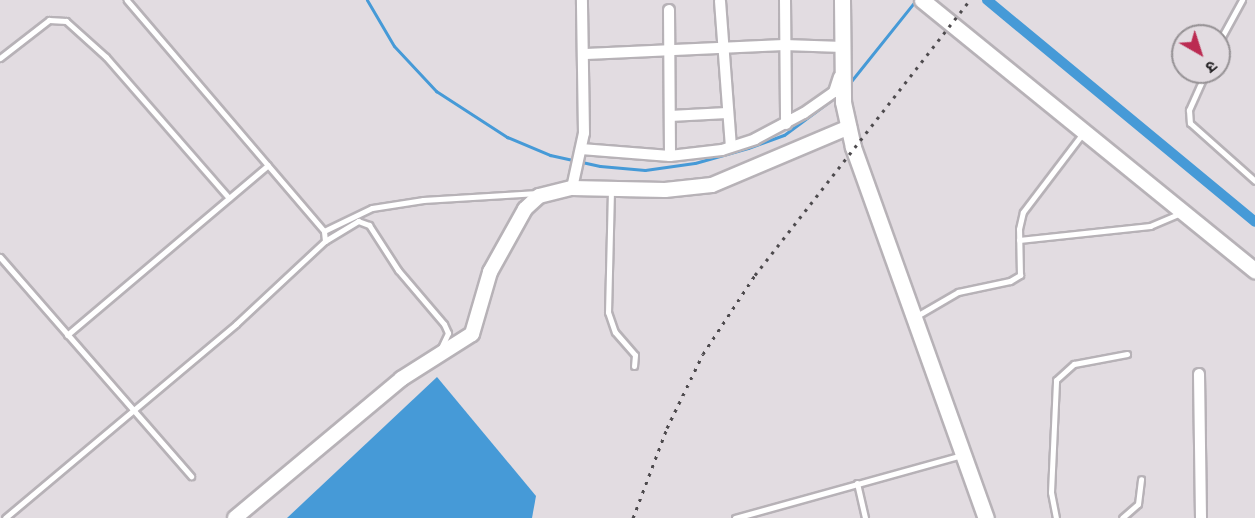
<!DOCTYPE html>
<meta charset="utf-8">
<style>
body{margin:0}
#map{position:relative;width:1255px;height:518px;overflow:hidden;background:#e2dce1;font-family:Arial,"Noto Sans Devanagari",sans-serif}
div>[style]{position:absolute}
.water>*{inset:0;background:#469ad7}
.stream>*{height:3px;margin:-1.5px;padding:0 1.5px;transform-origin:1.5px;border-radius:1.5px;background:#469ad7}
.canal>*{height:10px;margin:-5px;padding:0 5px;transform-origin:5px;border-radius:5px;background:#469ad7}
.roads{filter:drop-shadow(2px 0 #b7b2b7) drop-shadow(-2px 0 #b7b2b7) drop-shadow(0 2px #b7b2b7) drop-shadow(0 -2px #b7b2b7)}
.service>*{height:5px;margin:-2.5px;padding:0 2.5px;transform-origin:2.5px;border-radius:2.5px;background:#fff}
.minor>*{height:10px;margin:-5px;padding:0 5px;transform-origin:5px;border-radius:5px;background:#fff}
.tertiary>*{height:14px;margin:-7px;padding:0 7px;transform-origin:7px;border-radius:7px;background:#fff}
.secondary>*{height:15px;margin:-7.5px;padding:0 7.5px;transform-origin:7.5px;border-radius:7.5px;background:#fff}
.rail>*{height:3px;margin-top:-1.5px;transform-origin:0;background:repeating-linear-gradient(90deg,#4d4a4d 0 3px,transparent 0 9px)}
span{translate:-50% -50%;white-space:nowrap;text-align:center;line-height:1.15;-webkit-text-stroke:6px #e2dce1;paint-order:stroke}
.north{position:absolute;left:1171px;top:24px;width:60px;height:60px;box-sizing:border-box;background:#e2dce1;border:2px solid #969295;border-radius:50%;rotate:141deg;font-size:16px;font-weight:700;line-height:24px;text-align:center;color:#242224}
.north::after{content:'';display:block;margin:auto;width:21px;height:27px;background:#bb2b52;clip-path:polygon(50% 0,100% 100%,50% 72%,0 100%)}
</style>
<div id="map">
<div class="water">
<div style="clip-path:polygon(437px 377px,536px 496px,532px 518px,287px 518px)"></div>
</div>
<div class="stream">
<div style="left:367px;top:0;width:53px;rotate:59.6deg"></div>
<div style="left:394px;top:46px;width:62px;rotate:47deg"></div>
<div style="left:436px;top:91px;width:85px;rotate:32.9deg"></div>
<div style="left:507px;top:137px;width:47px;rotate:22.7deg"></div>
<div style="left:550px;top:155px;width:51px;rotate:12.4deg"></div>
<div style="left:600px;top:166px;width:45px;rotate:5.1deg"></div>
<div style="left:645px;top:170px;width:50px;rotate:-8deg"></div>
<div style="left:695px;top:163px;width:55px;rotate:-15.8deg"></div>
<div style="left:748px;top:148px;width:38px;rotate:-20deg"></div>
<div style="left:784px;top:135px;width:62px;rotate:-36.5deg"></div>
<div style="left:848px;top:85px;width:109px;rotate:-51.3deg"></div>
</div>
<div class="canal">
<div style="left:987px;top:0;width:348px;rotate:39.6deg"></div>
</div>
<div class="roads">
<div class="service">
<div style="left:1219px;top:42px;width:48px;rotate:-61.3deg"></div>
<div style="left:0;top:58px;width:62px;rotate:-37.8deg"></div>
<div style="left:49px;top:20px;width:17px;rotate:3deg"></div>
<div style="left:66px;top:21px;width:54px;rotate:42deg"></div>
<div style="left:106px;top:57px;width:187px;rotate:48.9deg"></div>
<div style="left:1206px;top:72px;width:42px;rotate:114.1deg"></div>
<div style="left:1189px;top:110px;width:13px;rotate:86deg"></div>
<div style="left:1190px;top:123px;width:87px;rotate:41.7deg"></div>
<div style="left:611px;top:190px;width:122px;rotate:91.4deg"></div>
<div style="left:608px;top:312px;width:21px;rotate:71deg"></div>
<div style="left:615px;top:332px;width:30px;rotate:49deg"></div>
<div style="left:635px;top:355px;width:11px;rotate:95deg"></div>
<div style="left:324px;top:231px;width:53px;rotate:-25.6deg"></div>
<div style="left:372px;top:208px;width:52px;rotate:-8.9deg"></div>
<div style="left:423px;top:200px;width:115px;rotate:-3.5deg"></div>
<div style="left:1019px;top:240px;width:132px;rotate:-6.1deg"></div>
<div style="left:1150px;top:226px;width:34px;rotate:-23deg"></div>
<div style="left:325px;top:241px;width:39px;rotate:-31deg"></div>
<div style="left:358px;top:221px;width:12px;rotate:20deg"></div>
<div style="left:369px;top:225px;width:54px;rotate:57.2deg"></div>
<div style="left:398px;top:270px;width:71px;rotate:49.6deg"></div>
<div style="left:444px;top:324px;width:10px;rotate:66deg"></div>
<div style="left:448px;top:333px;width:17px;rotate:115deg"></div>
<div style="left:0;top:257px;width:291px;rotate:48.9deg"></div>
<div style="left:915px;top:317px;width:50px;rotate:-30.2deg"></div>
<div style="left:958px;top:292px;width:53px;rotate:-11.9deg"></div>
<div style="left:1010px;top:281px;width:12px;rotate:-31deg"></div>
<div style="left:1020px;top:275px;width:46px;rotate:-91.2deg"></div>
<div style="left:1019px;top:229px;width:17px;rotate:-77deg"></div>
<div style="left:1023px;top:212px;width:99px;rotate:-52.8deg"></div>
<div style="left:67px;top:335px;width:263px;rotate:-40.2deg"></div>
<div style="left:857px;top:483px;width:36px;rotate:77deg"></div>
<div style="left:5px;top:518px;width:302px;rotate:-40deg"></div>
<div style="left:236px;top:324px;width:122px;rotate:-43deg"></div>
<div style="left:325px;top:241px;width:10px;rotate:-96deg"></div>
<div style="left:324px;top:231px;width:304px;rotate:-130.5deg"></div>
<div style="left:735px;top:518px;width:236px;rotate:-15.5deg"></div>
<div style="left:1056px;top:518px;width:26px;rotate:-101deg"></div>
<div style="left:1051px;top:492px;width:112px;rotate:-87.4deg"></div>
<div style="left:1056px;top:380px;width:24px;rotate:-42deg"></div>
<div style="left:1074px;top:364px;width:54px;rotate:-10.7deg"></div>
<div style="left:1122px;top:518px;width:21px;rotate:-41deg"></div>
<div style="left:1138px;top:504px;width:25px;rotate:-83deg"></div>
</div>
<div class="minor">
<div style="left:785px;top:0;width:124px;rotate:89.5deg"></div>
<div style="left:720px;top:1px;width:146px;rotate:85.7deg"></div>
<div style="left:669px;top:10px;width:146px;rotate:89.6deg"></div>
<div style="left:586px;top:54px;width:198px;rotate:-2.6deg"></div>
<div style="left:784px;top:45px;width:59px;rotate:1.9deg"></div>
<div style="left:670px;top:116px;width:57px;rotate:-3deg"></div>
<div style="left:581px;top:149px;width:89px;rotate:4.5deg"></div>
<div style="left:670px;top:156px;width:52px;rotate:-6.6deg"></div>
<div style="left:722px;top:150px;width:35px;rotate:-18deg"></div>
<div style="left:755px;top:139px;width:55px;rotate:-28deg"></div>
<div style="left:804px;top:113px;width:37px;rotate:-35deg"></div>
<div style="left:834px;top:92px;width:16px;rotate:-72deg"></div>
<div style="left:572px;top:188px;width:56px;rotate:-77.7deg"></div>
<div style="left:584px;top:133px;width:133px;rotate:-90.9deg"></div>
<div style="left:1199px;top:374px;width:144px;rotate:89.2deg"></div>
</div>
<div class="tertiary">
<div style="left:235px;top:518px;width:217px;rotate:-39.9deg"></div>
<div style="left:401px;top:379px;width:84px;rotate:-32.4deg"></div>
<div style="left:472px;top:334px;width:65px;rotate:-73.8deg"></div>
<div style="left:490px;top:272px;width:72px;rotate:-60.9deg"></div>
<div style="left:525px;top:209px;width:19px;rotate:-43deg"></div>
<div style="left:539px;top:196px;width:34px;rotate:-14deg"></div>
<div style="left:572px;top:188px;width:93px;rotate:1.2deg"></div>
<div style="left:665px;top:190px;width:47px;rotate:-6.1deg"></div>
<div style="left:712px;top:185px;width:149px;rotate:-22.9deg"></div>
</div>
<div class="secondary">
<div style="left:842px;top:0;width:102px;rotate:89.4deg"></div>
<div style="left:843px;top:102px;width:46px;rotate:77.5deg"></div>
<div style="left:853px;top:147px;width:394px;rotate:70.3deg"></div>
<div style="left:922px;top:0;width:429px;rotate:39.1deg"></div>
</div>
</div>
<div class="rail">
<div style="left:633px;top:518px;width:96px;rotate:-69.3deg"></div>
<div style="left:667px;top:428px;width:82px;rotate:-64.1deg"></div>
<div style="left:703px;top:354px;width:95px;rotate:-56.6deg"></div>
<div style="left:755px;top:275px;width:349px;rotate:-52deg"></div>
</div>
<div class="north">उ</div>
</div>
